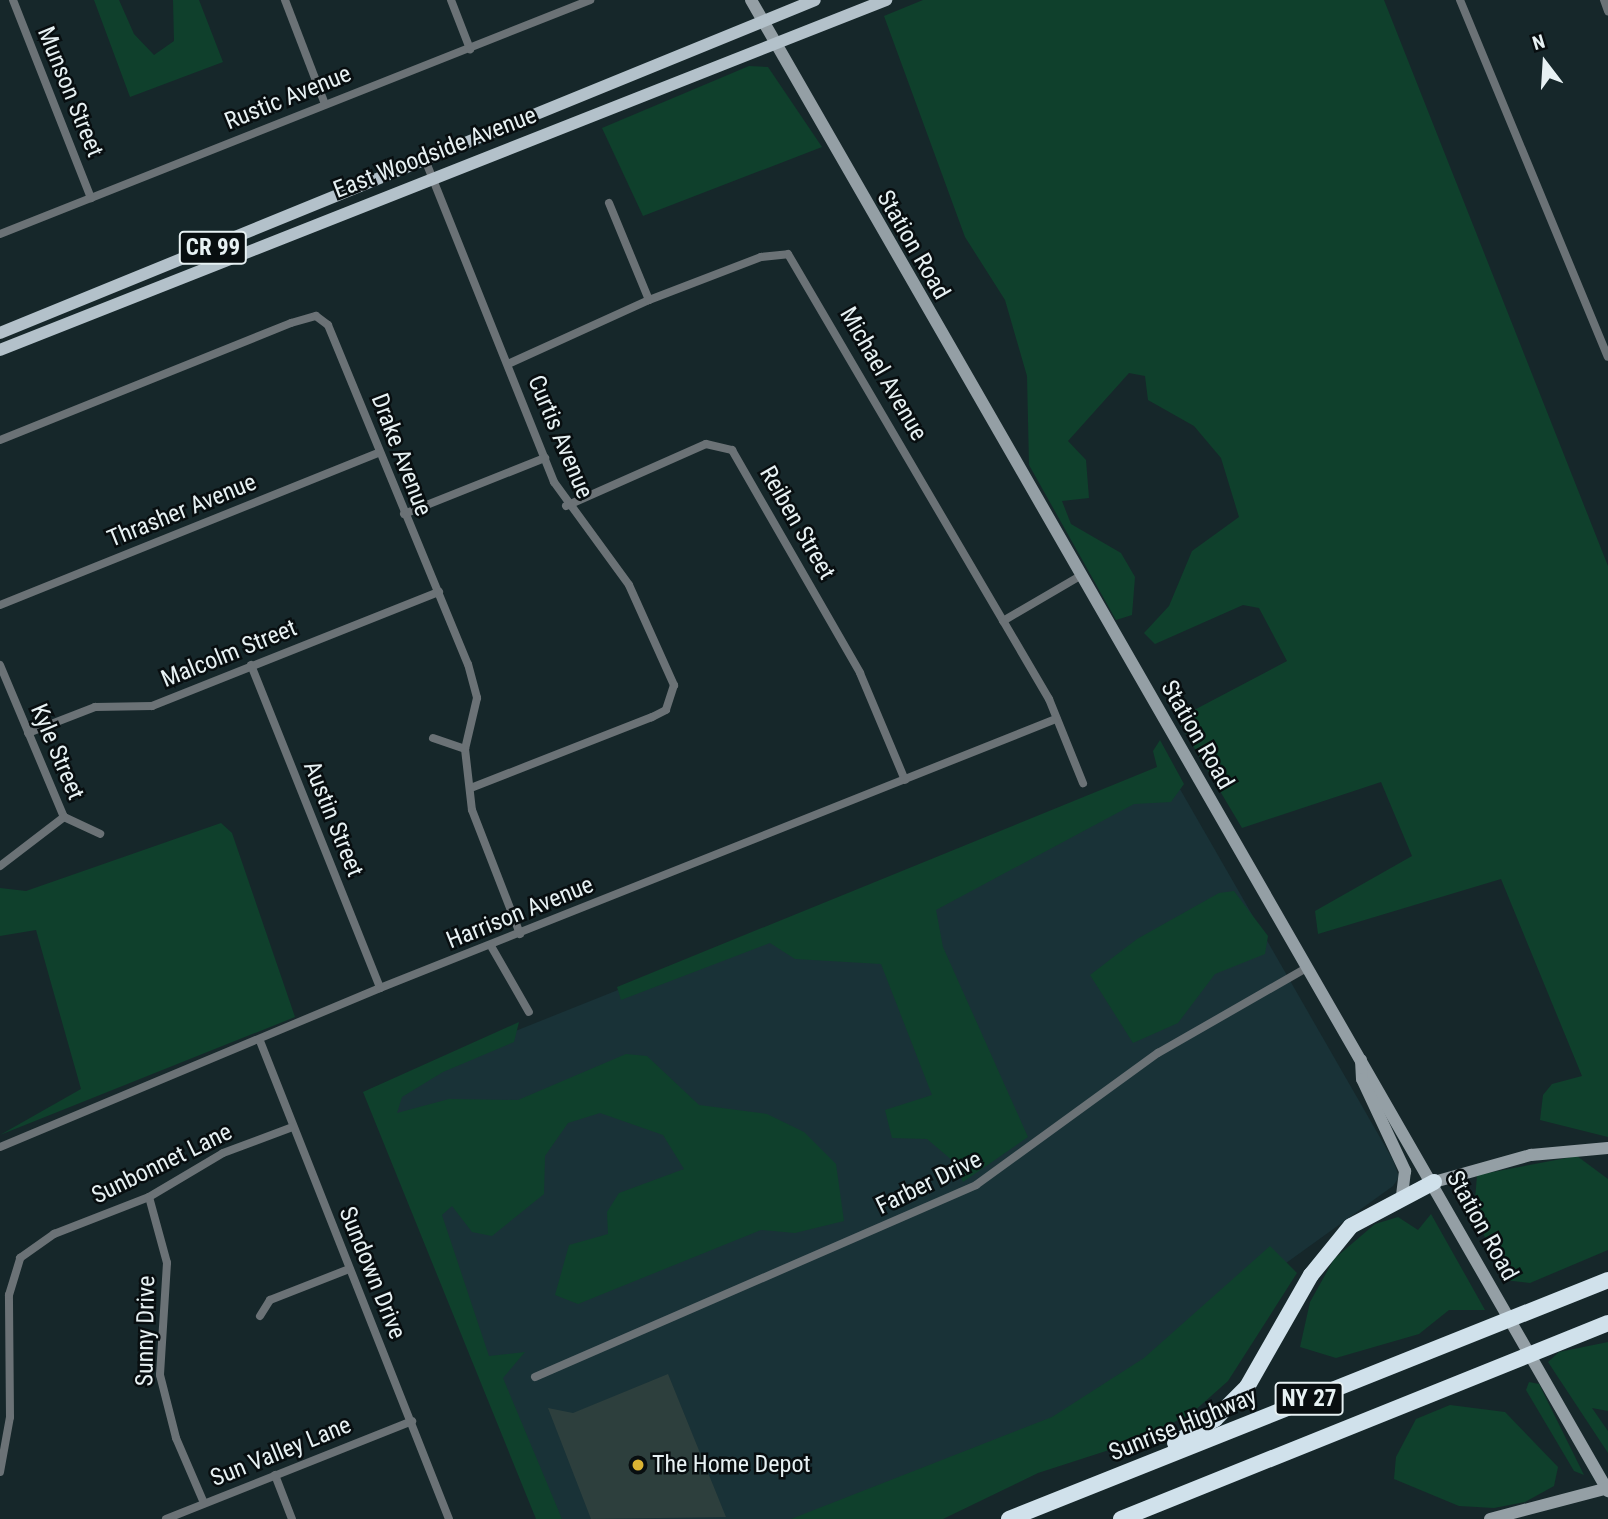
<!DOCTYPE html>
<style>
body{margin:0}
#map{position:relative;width:1608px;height:1519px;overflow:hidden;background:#16272a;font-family:"Roboto Condensed",sans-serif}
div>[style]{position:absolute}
.built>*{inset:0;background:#193237}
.green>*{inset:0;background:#0f402c}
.building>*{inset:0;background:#2d3f3d}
.street>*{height:8px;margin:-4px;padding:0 4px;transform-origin:4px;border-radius:4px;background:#6b7276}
.secondary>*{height:12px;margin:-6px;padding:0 6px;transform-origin:6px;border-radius:6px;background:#949fa5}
.primary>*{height:12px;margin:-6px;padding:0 6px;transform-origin:6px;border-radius:6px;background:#b3c1ca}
.highway>*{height:16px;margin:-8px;padding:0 8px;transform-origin:8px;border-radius:8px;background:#d0e1eb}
.dots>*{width:19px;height:19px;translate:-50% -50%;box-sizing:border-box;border:4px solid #080e10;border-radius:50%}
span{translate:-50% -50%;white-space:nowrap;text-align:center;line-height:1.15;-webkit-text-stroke:5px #080e10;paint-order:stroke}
.shield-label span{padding:2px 5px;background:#080e10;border:2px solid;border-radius:5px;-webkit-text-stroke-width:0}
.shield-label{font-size:23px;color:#e7f1f3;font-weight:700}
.street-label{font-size:24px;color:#e7f1f3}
.poi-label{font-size:24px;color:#e7f1f3}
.left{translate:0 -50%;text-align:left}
.north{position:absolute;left:1510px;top:28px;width:70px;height:70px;-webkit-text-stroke:5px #080e10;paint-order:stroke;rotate:343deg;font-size:19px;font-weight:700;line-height:28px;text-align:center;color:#e7f1f3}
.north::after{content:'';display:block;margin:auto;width:24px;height:32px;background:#e7f1f3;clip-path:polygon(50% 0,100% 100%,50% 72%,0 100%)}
</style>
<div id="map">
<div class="built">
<div style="clip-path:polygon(1169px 770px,1393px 1160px,1399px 1177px,1393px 1186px,1057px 1428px,821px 1519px,555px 1519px,370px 1089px)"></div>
</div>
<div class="green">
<div style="clip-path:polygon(94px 0,119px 0,134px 34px,154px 55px,174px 41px,173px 0,199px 0,223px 62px,130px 97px)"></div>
<div style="clip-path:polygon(923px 0,1384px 0,1608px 566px,1608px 1137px,1540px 1120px,1543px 1095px,1552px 1084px,1582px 1076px,1501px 879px,1318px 934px,1315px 911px,1412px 856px,1381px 782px,1242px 828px,1177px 719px,1287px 661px,1259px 608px,1243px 605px,1155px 644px,1144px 633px,1169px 606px,1192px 551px,1239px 517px,1221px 458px,1194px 426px,1148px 400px,1145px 376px,1129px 373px,1068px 441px,1086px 460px,1089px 498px,1062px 501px,1071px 524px,1121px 553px,1135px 577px,1132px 615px,1116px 620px,1029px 465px,1027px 376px,1005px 300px,965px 237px,884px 16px)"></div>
<div style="clip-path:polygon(749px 66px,768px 67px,822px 147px,643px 216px,602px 128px)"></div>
<div style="clip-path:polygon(1160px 740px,1184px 784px,1171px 802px,1134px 804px,936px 910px,943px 947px,1028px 1137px,963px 1182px,953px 1161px,927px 1139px,892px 1138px,885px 1110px,932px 1095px,881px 964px,795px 959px,770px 943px,621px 1000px,617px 987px,1157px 767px,1153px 751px)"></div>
<div style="clip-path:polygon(221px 823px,232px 833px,295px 1017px,0 1135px,81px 1089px,36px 930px,0 936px,0 888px,26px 891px)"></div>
<div style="clip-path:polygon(1234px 891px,1268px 936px,1265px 954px,1215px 974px,1178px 1023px,1133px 1043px,1090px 975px,1137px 939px,1219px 893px)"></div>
<div style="clip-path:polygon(519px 1022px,514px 1042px,443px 1072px,402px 1097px,397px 1113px,449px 1099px,518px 1100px,626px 1054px,647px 1056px,699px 1105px,767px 1114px,804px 1132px,836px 1164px,844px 1221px,795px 1233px,761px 1230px,578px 1304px,555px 1295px,569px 1245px,608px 1234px,607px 1212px,619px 1193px,684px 1169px,663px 1135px,600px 1113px,568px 1123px,545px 1156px,544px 1194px,492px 1236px,472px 1232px,452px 1206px,442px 1215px,489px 1356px,525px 1352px,503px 1378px,562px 1519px,536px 1519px,363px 1092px)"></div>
<div style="clip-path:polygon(1577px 1156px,1608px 1179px,1608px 1250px,1530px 1283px,1504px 1280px,1474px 1213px,1477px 1175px)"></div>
<div style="clip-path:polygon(1431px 1214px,1485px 1310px,1449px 1310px,1419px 1334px,1336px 1358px,1300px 1347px,1310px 1302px,1334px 1259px,1375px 1224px,1398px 1217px,1418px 1230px)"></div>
<div style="clip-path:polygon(1270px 1246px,1297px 1273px,1228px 1381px,1192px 1413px,1137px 1441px,1038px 1473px,943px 1519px,791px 1519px,1052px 1417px,1144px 1358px)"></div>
<div style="clip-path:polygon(1608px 1342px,1608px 1411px,1592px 1408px,1608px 1431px,1608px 1453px,1548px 1362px,1559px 1352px)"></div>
<div style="clip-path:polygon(1529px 1382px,1539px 1384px,1584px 1475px,1574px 1471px,1526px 1390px)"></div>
<div style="clip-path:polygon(1450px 1405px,1505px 1412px,1558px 1467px,1554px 1486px,1525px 1502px,1494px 1508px,1459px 1506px,1394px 1479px,1396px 1457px,1416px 1419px)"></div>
</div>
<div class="building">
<div style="clip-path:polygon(668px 1374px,726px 1517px,591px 1519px,548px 1408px,573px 1413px)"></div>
</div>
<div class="street">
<div style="left:13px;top:0;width:213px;rotate:68.5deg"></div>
<div style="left:285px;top:0;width:111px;rotate:69deg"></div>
<div style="left:451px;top:0;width:53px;rotate:68.8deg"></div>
<div style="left:1460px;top:0;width:386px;rotate:67.5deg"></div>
<div style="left:1604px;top:0;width:12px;rotate:70deg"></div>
<div style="left:426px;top:162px;width:345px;rotate:68.2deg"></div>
<div style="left:554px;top:482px;width:127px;rotate:53.9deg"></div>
<div style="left:629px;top:585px;width:110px;rotate:65.8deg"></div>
<div style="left:674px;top:685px;width:26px;rotate:108deg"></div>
<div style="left:666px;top:710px;width:16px;rotate:153deg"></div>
<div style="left:652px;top:717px;width:194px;rotate:158.6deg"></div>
<div style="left:609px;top:203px;width:105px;rotate:67.6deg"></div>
<div style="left:0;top:234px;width:635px;rotate:-21.63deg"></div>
<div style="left:508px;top:364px;width:155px;rotate:-24.4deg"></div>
<div style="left:649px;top:300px;width:120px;rotate:-21deg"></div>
<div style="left:761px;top:257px;width:27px;rotate:-6deg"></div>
<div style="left:788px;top:254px;width:516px;rotate:59.61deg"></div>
<div style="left:1049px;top:699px;width:91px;rotate:68deg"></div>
<div style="left:0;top:440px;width:314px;rotate:-21.9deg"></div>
<div style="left:291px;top:323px;width:26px;rotate:-16deg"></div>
<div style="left:316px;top:316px;width:15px;rotate:37deg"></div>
<div style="left:328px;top:325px;width:367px;rotate:67.6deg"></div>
<div style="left:468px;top:664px;width:35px;rotate:75deg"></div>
<div style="left:477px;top:698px;width:52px;rotate:103.2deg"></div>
<div style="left:465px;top:749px;width:61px;rotate:83.5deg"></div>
<div style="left:472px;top:810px;width:133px;rotate:68.8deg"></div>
<div style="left:566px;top:506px;width:153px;rotate:-23.9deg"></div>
<div style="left:706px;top:444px;width:27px;rotate:13deg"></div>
<div style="left:732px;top:450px;width:257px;rotate:60.1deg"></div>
<div style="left:860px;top:673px;width:116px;rotate:67.2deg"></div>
<div style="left:404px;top:514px;width:152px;rotate:-21.7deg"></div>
<div style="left:0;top:605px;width:408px;rotate:-21.9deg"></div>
<div style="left:1003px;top:621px;width:89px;rotate:-30.3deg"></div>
<div style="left:0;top:665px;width:165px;rotate:67.2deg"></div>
<div style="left:64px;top:817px;width:40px;rotate:25deg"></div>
<div style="left:251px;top:665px;width:348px;rotate:68.2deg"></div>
<div style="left:28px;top:733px;width:72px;rotate:-21.2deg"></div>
<div style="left:95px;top:707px;width:57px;rotate:-1deg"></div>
<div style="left:152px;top:706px;width:309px;rotate:-21.7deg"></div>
<div style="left:433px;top:738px;width:34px;rotate:19deg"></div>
<div style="left:0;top:866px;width:81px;rotate:-37.4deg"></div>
<div style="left:491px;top:946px;width:76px;rotate:60.1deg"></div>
<div style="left:260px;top:1041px;width:514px;rotate:68.43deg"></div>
<div style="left:0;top:1147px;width:412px;rotate:-22.7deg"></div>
<div style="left:380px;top:988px;width:728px;rotate:-21.7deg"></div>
<div style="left:149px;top:1197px;width:68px;rotate:74.7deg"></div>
<div style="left:167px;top:1263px;width:112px;rotate:93.6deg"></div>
<div style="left:160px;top:1375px;width:65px;rotate:75.7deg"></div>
<div style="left:176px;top:1438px;width:71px;rotate:66.7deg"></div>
<div style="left:260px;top:1316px;width:19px;rotate:-58deg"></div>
<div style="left:270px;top:1300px;width:85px;rotate:-21.4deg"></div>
<div style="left:535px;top:1377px;width:481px;rotate:-23.5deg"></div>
<div style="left:976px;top:1185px;width:225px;rotate:-36deg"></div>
<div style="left:1158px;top:1053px;width:173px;rotate:-29.8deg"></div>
<div style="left:0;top:1472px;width:56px;rotate:-79.7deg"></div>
<div style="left:10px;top:1417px;width:122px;rotate:-90.5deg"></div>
<div style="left:9px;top:1295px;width:39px;rotate:-73deg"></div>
<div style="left:20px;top:1258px;width:42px;rotate:-35.2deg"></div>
<div style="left:54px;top:1234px;width:102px;rotate:-21.3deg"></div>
<div style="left:149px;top:1197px;width:86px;rotate:-30.7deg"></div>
<div style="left:223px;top:1153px;width:75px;rotate:-20.4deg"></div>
<div style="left:275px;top:1475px;width:47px;rotate:68.9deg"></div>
<div style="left:166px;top:1519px;width:265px;rotate:-21.7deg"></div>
</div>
<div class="secondary">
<div style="left:751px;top:0;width:1720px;rotate:60.11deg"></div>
<div style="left:1361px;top:1060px;width:19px;rotate:87deg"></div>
<div style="left:1362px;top:1079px;width:102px;rotate:64.9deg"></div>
<div style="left:1405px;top:1171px;width:26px;rotate:97deg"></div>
<div style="left:1434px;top:1182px;width:101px;rotate:-15.6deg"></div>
<div style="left:1531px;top:1155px;width:77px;rotate:-5.2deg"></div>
<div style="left:1490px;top:1519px;width:122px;rotate:-14.7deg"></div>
</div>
<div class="primary">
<div style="left:0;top:333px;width:880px;rotate:-22.22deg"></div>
<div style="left:0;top:350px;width:953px;rotate:-21.56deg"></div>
</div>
<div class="highway">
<div style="left:1175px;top:1443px;width:47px;rotate:-31deg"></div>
<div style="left:1215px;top:1419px;width:45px;rotate:-45deg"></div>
<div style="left:1247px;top:1387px;width:129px;rotate:-60.3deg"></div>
<div style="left:1311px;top:1275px;width:63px;rotate:-50.8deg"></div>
<div style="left:1351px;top:1226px;width:94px;rotate:-27.9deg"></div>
<div style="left:1009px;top:1519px;width:645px;rotate:-21.75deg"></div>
<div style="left:1121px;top:1519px;width:525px;rotate:-21.92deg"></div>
</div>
<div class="dots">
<div style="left:638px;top:1465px;background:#dab333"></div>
</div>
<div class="shield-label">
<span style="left:213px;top:248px">CR 99</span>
<span style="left:1309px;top:1399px">NY 27</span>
</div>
<div class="street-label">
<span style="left:70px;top:92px;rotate:68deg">Munson Street</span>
<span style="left:288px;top:98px;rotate:-22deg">Rustic Avenue</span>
<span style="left:435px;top:153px;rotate:-21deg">East Woodside Avenue</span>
<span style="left:913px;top:245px;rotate:60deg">Station Road</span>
<span style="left:883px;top:374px;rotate:60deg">Michael Avenue</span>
<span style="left:560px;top:437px;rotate:67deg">Curtis Avenue</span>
<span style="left:401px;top:455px;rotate:69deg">Drake Avenue</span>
<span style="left:182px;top:511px;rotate:-22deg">Thrasher Avenue</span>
<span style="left:797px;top:523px;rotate:60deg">Reiben Street</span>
<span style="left:229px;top:654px;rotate:-22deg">Malcolm Street</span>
<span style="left:1197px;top:735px;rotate:60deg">Station Road</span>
<span style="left:57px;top:752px;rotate:67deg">Kyle Street</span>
<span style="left:333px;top:819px;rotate:68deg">Austin Street</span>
<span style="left:520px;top:913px;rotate:-22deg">Harrison Avenue</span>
<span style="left:162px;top:1164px;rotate:-26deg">Sunbonnet Lane</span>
<span style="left:929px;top:1183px;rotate:-26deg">Farber Drive</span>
<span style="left:1482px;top:1226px;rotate:61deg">Station Road</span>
<span style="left:372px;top:1273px;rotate:68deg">Sundown Drive</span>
<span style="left:146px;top:1331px;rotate:-89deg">Sunny Drive</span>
<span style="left:1183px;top:1425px;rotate:-22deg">Sunrise Highway</span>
<span style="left:281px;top:1452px;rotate:-22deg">Sun Valley Lane</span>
</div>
<div class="poi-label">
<span class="left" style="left:652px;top:1465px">The Home Depot</span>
</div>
<div class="north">N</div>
</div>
